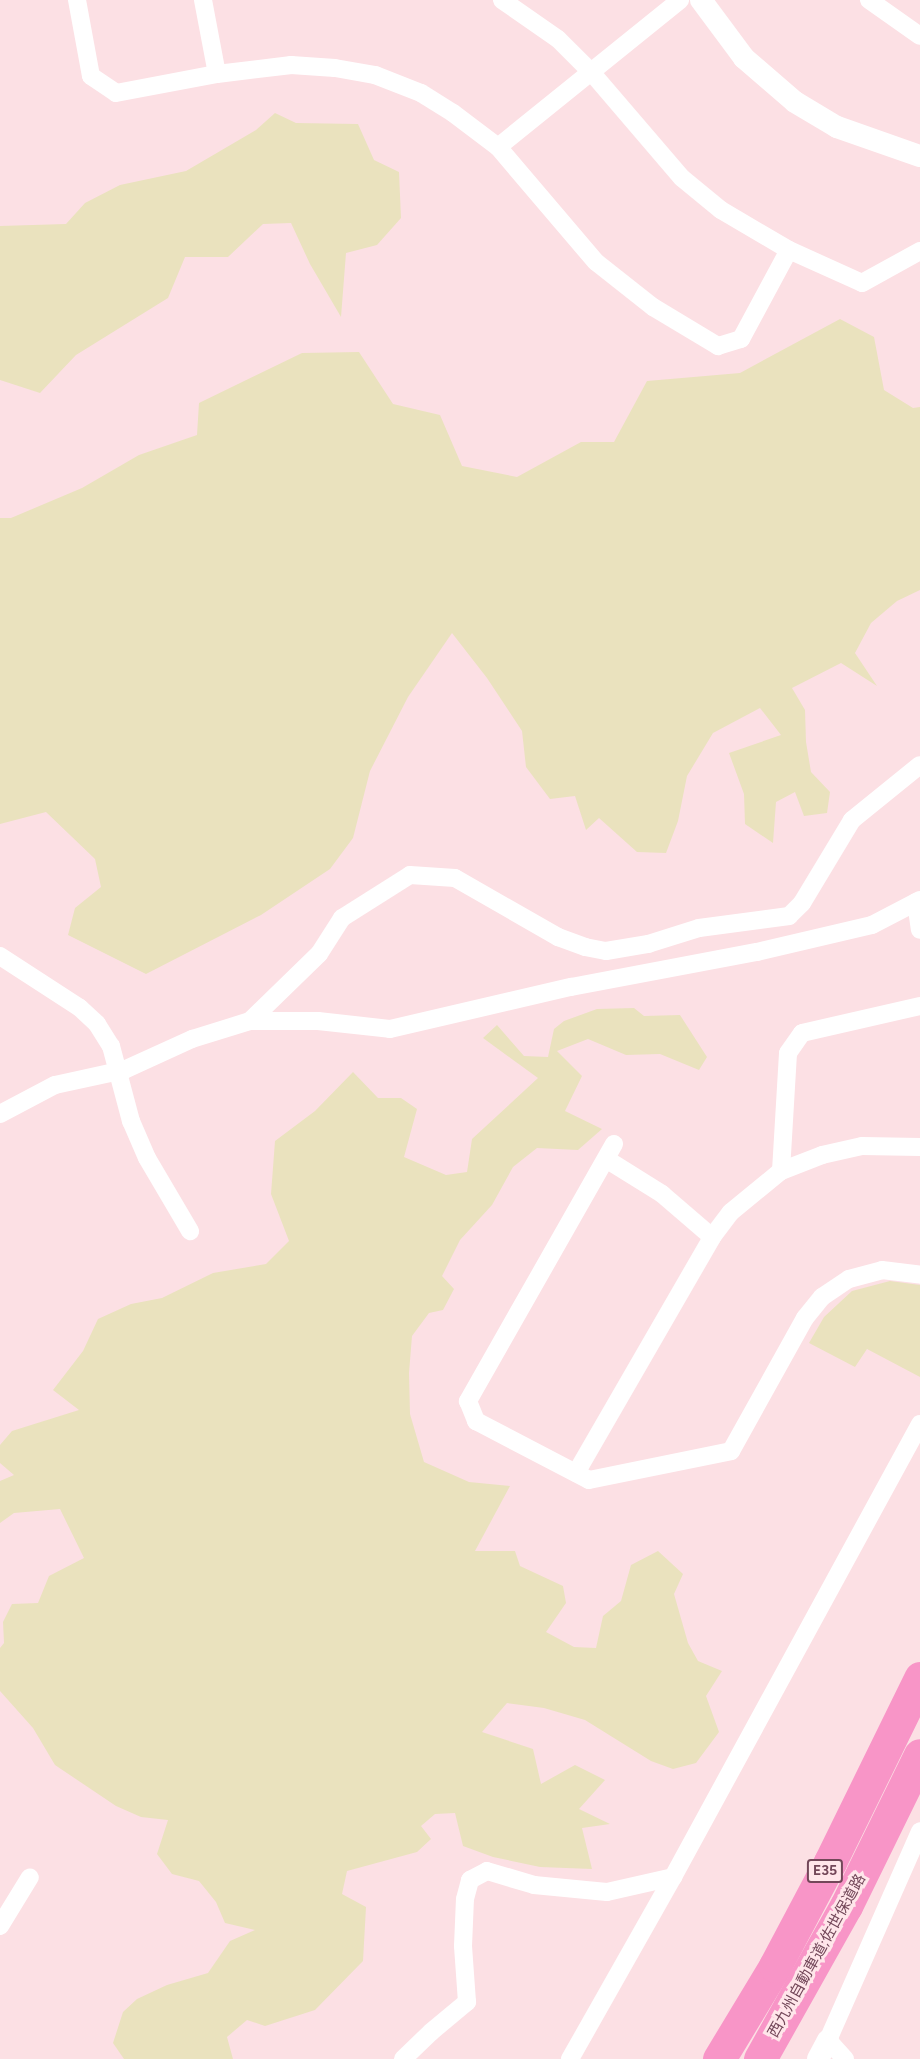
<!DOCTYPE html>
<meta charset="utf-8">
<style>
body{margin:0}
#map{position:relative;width:920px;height:2059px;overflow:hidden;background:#fce0e4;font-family:Figtree,"Noto Sans JP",sans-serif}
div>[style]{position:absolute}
.green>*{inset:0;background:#eae2be}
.minor>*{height:18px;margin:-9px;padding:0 9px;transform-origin:9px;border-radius:9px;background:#fff}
.tertiary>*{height:22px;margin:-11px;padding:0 11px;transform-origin:11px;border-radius:11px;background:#fff}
.motorway>*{height:33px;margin:-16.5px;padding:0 16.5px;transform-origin:16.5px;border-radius:16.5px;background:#f895c7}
span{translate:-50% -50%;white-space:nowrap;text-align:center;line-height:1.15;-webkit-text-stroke:6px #ffe6ea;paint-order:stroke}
.shield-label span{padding:2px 4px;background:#ffe6ea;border:2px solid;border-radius:4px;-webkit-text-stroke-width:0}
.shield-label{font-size:14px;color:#734759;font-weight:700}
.street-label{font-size:15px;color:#734759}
</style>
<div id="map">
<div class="green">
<div style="clip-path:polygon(275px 113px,296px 123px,358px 124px,374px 160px,399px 172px,401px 218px,377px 245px,346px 253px,341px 317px,310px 264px,291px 223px,263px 224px,228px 257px,185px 257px,168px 298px,76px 355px,40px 393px,0 380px,0 226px,66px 224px,85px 203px,120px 185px,186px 171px,256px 130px)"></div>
<div style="clip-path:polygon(840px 319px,874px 337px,884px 390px,913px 408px,920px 407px,920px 590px,897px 601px,871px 623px,855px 653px,877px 686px,841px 663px,792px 688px,805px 710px,806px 742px,811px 772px,830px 792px,827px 813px,804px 816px,795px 792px,776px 802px,773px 843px,745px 824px,744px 794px,729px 753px,781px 735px,760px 708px,713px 733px,687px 776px,678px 821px,666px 853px,637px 852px,599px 818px,586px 830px,575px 796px,550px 799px,526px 767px,522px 731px,487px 678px,452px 633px,408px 697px,370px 771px,353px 838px,330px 869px,261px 915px,146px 974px,68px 935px,75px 908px,101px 887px,95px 859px,46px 812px,0 824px,0 518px,11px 518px,82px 488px,139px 455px,197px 435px,199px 403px,302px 353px,359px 352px,393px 404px,440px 415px,462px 466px,517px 477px,581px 442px,614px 442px,647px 381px,740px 373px)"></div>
<div style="clip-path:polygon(634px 1008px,644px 1016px,680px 1015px,707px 1057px,699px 1070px,660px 1054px,626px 1055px,588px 1039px,557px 1051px,582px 1076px,565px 1111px,602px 1129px,578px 1150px,537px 1148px,513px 1167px,492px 1205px,460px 1240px,442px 1276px,454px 1289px,443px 1310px,429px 1313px,412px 1336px,409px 1373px,410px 1414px,424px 1462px,469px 1482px,510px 1486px,475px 1551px,515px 1551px,520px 1566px,563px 1586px,566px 1603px,546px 1632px,574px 1647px,596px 1648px,603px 1616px,621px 1601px,631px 1565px,658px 1551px,683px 1574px,674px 1594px,688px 1643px,698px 1661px,722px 1671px,706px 1696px,719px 1732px,696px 1763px,673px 1769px,651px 1761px,585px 1720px,544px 1708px,507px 1703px,482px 1732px,533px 1749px,541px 1784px,575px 1765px,605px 1780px,579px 1809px,610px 1824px,582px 1828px,592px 1869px,540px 1867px,493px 1857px,463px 1846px,455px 1813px,435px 1814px,421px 1826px,431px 1839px,417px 1852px,347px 1871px,342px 1894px,366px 1907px,363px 1961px,315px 2010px,265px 2026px,247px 2020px,227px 2037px,233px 2059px,124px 2059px,113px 2043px,123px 2012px,137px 1999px,167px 1985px,208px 1973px,230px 1941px,255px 1930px,225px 1923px,216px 1902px,199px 1881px,172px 1874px,157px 1854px,168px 1820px,141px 1817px,116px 1806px,55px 1765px,33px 1728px,0 1691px,0 1648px,4px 1643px,3px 1622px,12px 1604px,38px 1603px,49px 1576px,84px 1558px,60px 1509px,14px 1513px,0 1523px,0 1481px,14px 1475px,0 1463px,0 1445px,12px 1431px,79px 1410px,53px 1390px,83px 1351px,98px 1319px,131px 1304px,162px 1298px,213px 1273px,266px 1264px,289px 1241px,271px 1194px,275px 1141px,315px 1111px,353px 1072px,378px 1098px,401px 1098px,417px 1109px,404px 1157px,446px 1175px,467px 1172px,472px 1139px,538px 1078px,483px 1038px,497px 1025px,524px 1056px,548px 1057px,554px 1029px,564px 1021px,597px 1009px)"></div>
<div style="clip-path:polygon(890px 1281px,920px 1285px,920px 1377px,867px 1349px,855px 1367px,809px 1343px,824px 1317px,852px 1291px)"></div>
</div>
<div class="minor">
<div style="left:77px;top:0;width:77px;rotate:79.6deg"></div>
<div style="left:91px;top:76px;width:30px;rotate:34deg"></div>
<div style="left:116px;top:93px;width:103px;rotate:-10.7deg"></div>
<div style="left:217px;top:74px;width:75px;rotate:-6.9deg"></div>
<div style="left:291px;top:65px;width:44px;rotate:3.9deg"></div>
<div style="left:335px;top:68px;width:41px;rotate:9.9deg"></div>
<div style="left:375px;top:75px;width:49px;rotate:21.4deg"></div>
<div style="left:421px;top:93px;width:38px;rotate:32deg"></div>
<div style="left:453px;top:113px;width:56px;rotate:37.1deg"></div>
<div style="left:498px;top:147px;width:151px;rotate:49.6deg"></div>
<div style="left:596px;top:262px;width:73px;rotate:38.3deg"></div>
<div style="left:653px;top:307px;width:76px;rotate:31deg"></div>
<div style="left:718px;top:346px;width:24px;rotate:-17deg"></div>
<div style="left:741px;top:339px;width:101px;rotate:-61.7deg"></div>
<div style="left:789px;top:250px;width:80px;rotate:24.3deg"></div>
<div style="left:862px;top:283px;width:66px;rotate:-28.9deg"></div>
<div style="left:203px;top:0;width:75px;rotate:79.3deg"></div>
<div style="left:502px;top:0;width:68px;rotate:34.9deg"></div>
<div style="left:558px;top:39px;width:48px;rotate:45deg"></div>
<div style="left:592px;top:73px;width:138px;rotate:49.4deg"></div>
<div style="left:682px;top:178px;width:50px;rotate:39.4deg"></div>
<div style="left:721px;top:210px;width:79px;rotate:30.5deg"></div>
<div style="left:869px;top:0;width:62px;rotate:35.2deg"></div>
<div style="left:498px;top:147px;width:234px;rotate:-38.9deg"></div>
<div style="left:916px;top:902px;width:28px;rotate:82deg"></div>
<div style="left:0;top:956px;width:95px;rotate:33deg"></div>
<div style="left:80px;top:1008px;width:23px;rotate:43deg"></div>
<div style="left:97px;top:1024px;width:26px;rotate:58deg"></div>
<div style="left:111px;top:1046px;width:78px;rotate:75.1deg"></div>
<div style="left:131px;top:1121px;width:40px;rotate:66.6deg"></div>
<div style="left:147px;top:1158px;width:85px;rotate:59.5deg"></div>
<div style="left:250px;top:1021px;width:96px;rotate:-44.2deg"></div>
<div style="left:319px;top:954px;width:43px;rotate:-57.4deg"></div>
<div style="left:342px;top:918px;width:80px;rotate:-32.3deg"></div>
<div style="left:410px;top:875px;width:45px;rotate:3.8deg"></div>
<div style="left:455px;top:878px;width:119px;rotate:29.8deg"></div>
<div style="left:558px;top:937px;width:29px;rotate:20deg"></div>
<div style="left:585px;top:947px;width:21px;rotate:11deg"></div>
<div style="left:606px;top:951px;width:43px;rotate:-9.5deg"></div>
<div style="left:648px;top:944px;width:53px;rotate:-17.4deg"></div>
<div style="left:699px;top:928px;width:91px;rotate:-7.6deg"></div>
<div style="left:789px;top:916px;width:18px;rotate:-45deg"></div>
<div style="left:802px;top:903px;width:97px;rotate:-58.9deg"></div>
<div style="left:852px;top:820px;width:87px;rotate:-39deg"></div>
<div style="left:0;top:1114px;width:62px;rotate:-27.8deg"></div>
<div style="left:55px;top:1085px;width:71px;rotate:-12.3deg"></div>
<div style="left:124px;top:1070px;width:75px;rotate:-24.5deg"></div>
<div style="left:192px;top:1039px;width:61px;rotate:-17.2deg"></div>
<div style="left:250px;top:1021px;width:68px"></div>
<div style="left:318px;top:1021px;width:72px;rotate:6.3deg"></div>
<div style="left:390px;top:1029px;width:186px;rotate:-13.1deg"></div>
<div style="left:571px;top:987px;width:189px;rotate:-10.7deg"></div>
<div style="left:757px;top:952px;width:118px;rotate:-13.2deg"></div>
<div style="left:872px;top:925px;width:54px;rotate:-27.5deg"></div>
<div style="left:614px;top:1144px;width:296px;rotate:119.6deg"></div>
<div style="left:468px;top:1401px;width:22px;rotate:68deg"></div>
<div style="left:476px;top:1421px;width:127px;rotate:27.6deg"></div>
<div style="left:589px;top:1480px;width:145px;rotate:-11.5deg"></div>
<div style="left:731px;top:1451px;width:152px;rotate:-60.9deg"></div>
<div style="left:805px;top:1318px;width:27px;rotate:-51deg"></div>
<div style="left:822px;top:1297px;width:32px;rotate:-34deg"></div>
<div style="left:849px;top:1279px;width:34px;rotate:-15deg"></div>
<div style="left:882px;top:1270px;width:38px;rotate:7deg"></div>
<div style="left:606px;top:1159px;width:66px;rotate:32deg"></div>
<div style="left:662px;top:1194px;width:66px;rotate:40.7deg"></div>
<div style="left:781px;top:1171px;width:118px;rotate:-86.6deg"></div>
<div style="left:788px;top:1053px;width:24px;rotate:-55deg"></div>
<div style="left:802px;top:1033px;width:121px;rotate:-12.9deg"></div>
<div style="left:576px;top:1473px;width:272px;rotate:-60deg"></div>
<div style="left:712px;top:1237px;width:31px;rotate:-53deg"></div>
<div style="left:731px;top:1212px;width:65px;rotate:-39.4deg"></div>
<div style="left:781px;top:1171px;width:44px;rotate:-21.3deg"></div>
<div style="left:822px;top:1155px;width:41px;rotate:-12.7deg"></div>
<div style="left:862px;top:1146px;width:58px;rotate:1deg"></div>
<div style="left:0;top:1926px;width:57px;rotate:-58.5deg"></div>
<div style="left:403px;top:2059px;width:39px;rotate:-44deg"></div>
<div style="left:431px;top:2032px;width:47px;rotate:-39.8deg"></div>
<div style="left:467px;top:2002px;width:56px;rotate:-94.1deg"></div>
<div style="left:463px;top:1946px;width:47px;rotate:-87.6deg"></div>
<div style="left:465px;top:1899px;width:20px;rotate:-75deg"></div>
<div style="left:470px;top:1880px;width:19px;rotate:-28deg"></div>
<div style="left:487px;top:1871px;width:49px;rotate:16.6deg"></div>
<div style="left:534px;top:1885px;width:73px;rotate:5.5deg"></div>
<div style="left:607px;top:1892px;width:68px;rotate:-12.8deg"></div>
<div style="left:570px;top:2059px;width:209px;rotate:-60.5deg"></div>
<div style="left:673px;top:1877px;width:516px;rotate:-61.4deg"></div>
<div style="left:845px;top:2059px;width:25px;rotate:-132deg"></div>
<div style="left:828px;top:2040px;width:228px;rotate:-66.2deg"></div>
</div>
<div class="tertiary">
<div style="left:701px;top:0;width:72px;rotate:53.4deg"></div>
<div style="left:744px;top:58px;width:67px;rotate:40.8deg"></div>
<div style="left:795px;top:102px;width:49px;rotate:30.8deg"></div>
<div style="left:837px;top:127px;width:88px;rotate:19.3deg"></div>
<div style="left:818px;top:2059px;width:21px;rotate:-62deg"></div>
</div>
<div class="motorway">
<div style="left:719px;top:2059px;width:109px;rotate:-58.9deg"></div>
<div style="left:775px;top:1966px;width:118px;rotate:-62.1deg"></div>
<div style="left:830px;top:1862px;width:205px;rotate:-63.9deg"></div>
<div style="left:760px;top:2059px;width:176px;rotate:-60.7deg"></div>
<div style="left:846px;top:1906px;width:168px;rotate:-63.9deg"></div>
</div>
<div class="shield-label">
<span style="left:825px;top:1871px">E35</span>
</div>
<div class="street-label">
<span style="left:817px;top:1956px;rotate:-61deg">西九州自動車道;佐世保道路</span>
</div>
</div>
